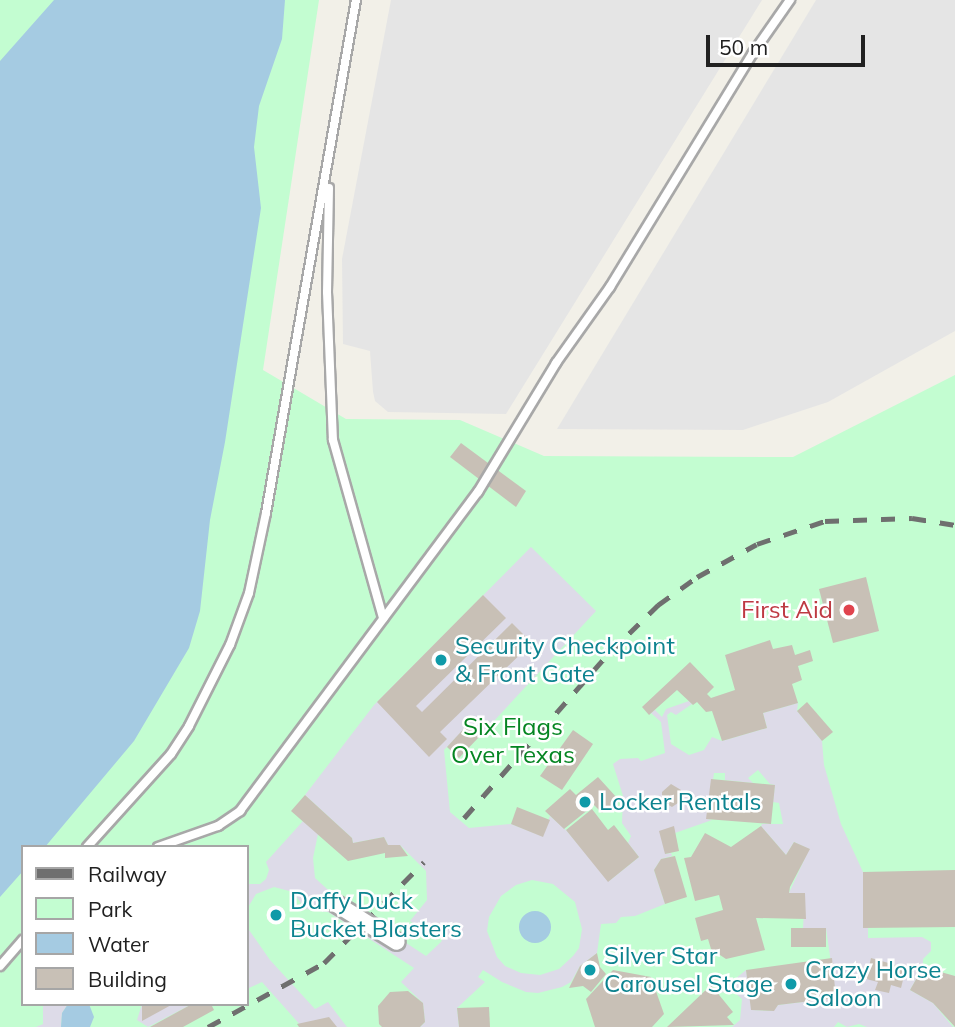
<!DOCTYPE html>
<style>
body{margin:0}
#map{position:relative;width:955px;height:1027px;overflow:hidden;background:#f2f0e8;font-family:Mulish,sans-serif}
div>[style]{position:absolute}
.park>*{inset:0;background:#c3fdd1}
.parking>*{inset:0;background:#e5e5e5}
.plaza>*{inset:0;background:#dddbe8}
.water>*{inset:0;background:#a5cbe2}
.round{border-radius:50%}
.building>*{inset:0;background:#c8c0b6}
.roads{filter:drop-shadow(2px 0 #a8a8a8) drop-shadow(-2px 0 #a8a8a8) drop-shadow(0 2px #a8a8a8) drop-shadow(0 -2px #a8a8a8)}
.lane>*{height:8px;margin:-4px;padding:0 4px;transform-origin:4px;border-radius:4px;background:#fff}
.rail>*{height:5px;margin-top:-2.5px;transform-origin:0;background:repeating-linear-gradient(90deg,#6f6f6f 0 14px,transparent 0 28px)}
.bridges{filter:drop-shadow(2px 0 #a8a8a8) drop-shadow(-2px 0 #a8a8a8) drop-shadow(0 2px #a8a8a8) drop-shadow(0 -2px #a8a8a8)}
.street-bridge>*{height:16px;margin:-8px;padding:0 8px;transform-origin:8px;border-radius:8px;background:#fff}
.dots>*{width:19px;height:19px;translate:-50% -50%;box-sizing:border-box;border:4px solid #fff;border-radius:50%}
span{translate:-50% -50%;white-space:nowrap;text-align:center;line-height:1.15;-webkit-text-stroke:5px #fff;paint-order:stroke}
.health-label{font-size:24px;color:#be3a42}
.right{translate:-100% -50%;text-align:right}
.culture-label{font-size:24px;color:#0d838f}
.left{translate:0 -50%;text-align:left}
.park-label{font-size:24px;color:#058522}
.legend{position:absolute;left:21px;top:845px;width:228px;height:161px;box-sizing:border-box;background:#fff;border:2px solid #a6a6a6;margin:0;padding:9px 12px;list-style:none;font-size:21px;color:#212121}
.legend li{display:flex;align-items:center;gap:14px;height:35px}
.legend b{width:35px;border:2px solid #a6a6a6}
.scale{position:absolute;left:706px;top:35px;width:159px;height:32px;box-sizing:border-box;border:4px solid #212121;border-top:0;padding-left:9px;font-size:21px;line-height:24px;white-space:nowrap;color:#212121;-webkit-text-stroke:5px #fff;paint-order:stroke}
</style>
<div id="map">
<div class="park">
<div style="clip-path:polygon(evenodd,0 0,319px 0,263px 370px,346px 419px,460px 420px,544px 456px,793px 457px,955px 375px,955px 1027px,0 1027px,0 0,23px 847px,247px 847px,247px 1004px,23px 1004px,23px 847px)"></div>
</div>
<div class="parking">
<div style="clip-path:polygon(391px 0,762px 0,506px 414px,388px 412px,375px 401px,373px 392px,370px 351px,343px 344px,342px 259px)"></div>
<div style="clip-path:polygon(816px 0,955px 0,955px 331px,828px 402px,743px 430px,557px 429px)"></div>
</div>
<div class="plaza">
<div style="clip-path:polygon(evenodd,531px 547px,596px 611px,480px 736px,468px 725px,444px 750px,450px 812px,469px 828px,511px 824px,542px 836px,550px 816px,566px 830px,609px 881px,639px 857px,628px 843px,631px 836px,622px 823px,623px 796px,613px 764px,620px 759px,638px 758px,641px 761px,665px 753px,661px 722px,651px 713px,655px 710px,662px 717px,666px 709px,689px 701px,692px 704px,676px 715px,671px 712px,667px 715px,671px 744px,689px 755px,704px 750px,712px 737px,722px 741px,767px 728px,763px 713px,798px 703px,797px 711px,822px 741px,824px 765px,841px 824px,863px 872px,863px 927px,868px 928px,868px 938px,922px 937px,931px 942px,931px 951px,923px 959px,923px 967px,910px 990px,933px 1003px,953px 1027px,867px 1027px,859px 1024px,847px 1027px,838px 1022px,834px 1027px,732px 1027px,740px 1020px,742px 999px,733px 991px,718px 993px,746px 970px,752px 1010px,773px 1011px,778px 1005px,836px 998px,826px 928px,803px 928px,805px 893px,789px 893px,809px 849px,794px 842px,786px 855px,761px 826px,762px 824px,783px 824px,779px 803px,773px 802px,775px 785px,770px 784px,758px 770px,748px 778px,753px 783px,725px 780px,725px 773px,714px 773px,707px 819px,712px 820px,675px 833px,665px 854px,671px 853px,672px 856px,661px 859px,654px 870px,665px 904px,635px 916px,621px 917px,616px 923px,601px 924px,597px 953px,580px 966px,571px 982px,562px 987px,538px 993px,526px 992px,502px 982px,483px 970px,478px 977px,485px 982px,457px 1008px,459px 1027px,420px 1027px,425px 1022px,423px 1003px,401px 982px,414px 968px,328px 912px,305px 909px,293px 892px,274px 887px,256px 894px,247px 909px,247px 884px,260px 884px,266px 879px,269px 870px,266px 862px,303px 821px,318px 834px,313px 858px,315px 878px,336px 897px,426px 956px,441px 942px,445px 933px,435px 923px,426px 933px,410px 921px,427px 900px,426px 871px,400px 845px,388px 845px,384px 837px,353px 843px,352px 838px,305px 795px,374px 705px,531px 547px,532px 880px,553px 884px,575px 902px,582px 929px,579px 948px,573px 956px,559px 969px,540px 975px,521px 973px,505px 966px,497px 957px,487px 931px,489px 917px,501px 896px,516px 885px,532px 880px)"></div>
<div style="clip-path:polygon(247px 927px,270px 960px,315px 1009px,328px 1002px,347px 1027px,302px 1027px,262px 982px,247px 989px)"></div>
<div style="clip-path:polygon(43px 1004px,68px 1004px,62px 1013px,61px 1027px,36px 1027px,43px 1024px)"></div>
<div style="clip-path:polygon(142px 1004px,192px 1004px,148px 1027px,137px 1020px)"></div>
</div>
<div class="water">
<div style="clip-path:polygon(54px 0,285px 0,282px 39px,259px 106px,254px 147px,261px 208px,225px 442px,210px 520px,200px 611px,189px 648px,134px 741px,45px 847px,23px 847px,23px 871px,0 897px,0 61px)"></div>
<div class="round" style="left:519px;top:911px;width:32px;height:32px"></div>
<div style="clip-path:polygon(68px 1004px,89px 1004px,94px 1017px,90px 1027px,61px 1027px,62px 1013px)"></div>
</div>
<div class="building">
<div style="clip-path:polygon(461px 443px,526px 491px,516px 507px,450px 457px)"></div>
<div style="clip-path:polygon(866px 577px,879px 631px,833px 643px,819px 589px)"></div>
<div style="clip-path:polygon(483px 595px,506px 618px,416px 706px,422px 712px,512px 623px,532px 643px,440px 732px,447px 739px,429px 757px,377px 702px)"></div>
<div style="clip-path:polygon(770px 640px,773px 649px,792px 645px,795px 655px,810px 650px,813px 661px,798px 666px,802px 680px,792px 684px,798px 703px,763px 713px,767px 728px,722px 741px,712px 711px,706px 712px,697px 702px,693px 705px,677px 690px,649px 715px,642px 707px,690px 662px,714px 687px,707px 694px,711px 698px,735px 690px,725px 655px)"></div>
<div style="clip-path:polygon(807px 702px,833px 732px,822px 741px,797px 711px)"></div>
<div style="clip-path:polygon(468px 724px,480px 736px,459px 758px,447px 747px)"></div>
<div style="clip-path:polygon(573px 730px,593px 744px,562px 790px,540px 776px)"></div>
<div style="clip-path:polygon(598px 777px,618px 799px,602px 813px,594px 805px,564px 829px,545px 811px,570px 789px,576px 795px)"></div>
<div style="clip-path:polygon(711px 779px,775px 785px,771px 824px,706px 819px)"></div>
<div style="clip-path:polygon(671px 784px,681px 790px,681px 801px,672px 807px,662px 801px,662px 792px)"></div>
<div style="clip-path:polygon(305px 795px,352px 838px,353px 843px,384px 837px,388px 845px,400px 845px,408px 856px,385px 858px,385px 853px,348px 861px,291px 811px)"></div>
<div style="clip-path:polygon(517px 807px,550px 820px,543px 837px,511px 824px)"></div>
<div style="clip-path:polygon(592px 809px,608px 830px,614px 825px,639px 857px,608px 882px,566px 830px)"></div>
<div style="clip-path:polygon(674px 826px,679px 851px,665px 854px,659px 831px)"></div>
<div style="clip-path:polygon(761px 826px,786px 855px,794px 842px,810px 849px,790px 887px,789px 893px,805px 893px,806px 919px,756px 918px,765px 950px,726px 959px,711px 949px,708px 939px,701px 941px,695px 918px,723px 910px,719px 895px,695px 901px,684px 858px,691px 857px,705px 833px,731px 847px)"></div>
<div style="clip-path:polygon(675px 856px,687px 897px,665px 904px,654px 870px,661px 859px)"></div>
<div style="clip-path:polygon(955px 870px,955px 927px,863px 928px,863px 872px)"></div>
<div style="clip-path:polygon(434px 923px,444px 933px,437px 940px,427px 932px)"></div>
<div style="clip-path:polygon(791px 928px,826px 928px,826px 947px,791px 947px)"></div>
<div style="clip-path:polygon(597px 953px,600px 967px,606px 974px,591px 992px,583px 986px,569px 988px,580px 966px)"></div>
<div style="clip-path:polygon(832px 958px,836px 998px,778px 1005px,774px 1011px,751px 1010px,746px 970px)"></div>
<div style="clip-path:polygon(871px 958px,906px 968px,901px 988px,891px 985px,889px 993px,875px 990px,878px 982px,866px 979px)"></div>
<div style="clip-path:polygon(923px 967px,955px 976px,955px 1027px,933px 1003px,910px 990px)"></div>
<div style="clip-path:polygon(613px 970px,651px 977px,664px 1014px,652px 1027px,595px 1027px,586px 999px)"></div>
<div style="clip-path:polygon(711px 985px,733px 1012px,727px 1017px,734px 1025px,667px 1027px)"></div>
<div style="clip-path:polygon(408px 991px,423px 1003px,425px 1022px,420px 1027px,382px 1027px,379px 1024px,378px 1006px,390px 992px)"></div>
<div style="clip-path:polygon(142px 1004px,173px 1004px,142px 1021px)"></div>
<div style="clip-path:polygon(192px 1004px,211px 1004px,214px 1010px,183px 1027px,150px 1027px)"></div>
<div style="clip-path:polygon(489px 1007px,490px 1027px,459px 1027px,457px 1008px)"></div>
<div style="clip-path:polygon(329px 1017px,337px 1027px,299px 1027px,297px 1024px)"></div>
</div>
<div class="roads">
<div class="lane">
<div style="left:329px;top:188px;width:104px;rotate:91.1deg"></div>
<div style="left:327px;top:292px;width:148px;rotate:87.7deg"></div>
<div style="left:333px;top:440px;width:185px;rotate:74.3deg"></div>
<div style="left:87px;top:847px;width:125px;rotate:-47.9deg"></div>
<div style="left:171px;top:754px;width:33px;rotate:-57deg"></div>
<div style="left:189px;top:726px;width:91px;rotate:-63.2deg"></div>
<div style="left:230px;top:645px;width:55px;rotate:-69.9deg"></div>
<div style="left:249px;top:593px;width:82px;rotate:-78deg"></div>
<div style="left:266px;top:513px;width:521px;rotate:-80.05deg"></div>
<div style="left:158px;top:847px;width:64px;rotate:-19.3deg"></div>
<div style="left:218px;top:826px;width:27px;rotate:-34deg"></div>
<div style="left:240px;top:811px;width:398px;rotate:-53.3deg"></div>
<div style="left:478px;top:492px;width:151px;rotate:-58.8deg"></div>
<div style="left:556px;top:363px;width:93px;rotate:-54.6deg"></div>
<div style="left:610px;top:287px;width:274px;rotate:-58.6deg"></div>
<div style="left:753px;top:53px;width:65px;rotate:-55.1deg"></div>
<div style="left:0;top:966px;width:35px;rotate:-49deg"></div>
</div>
</div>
<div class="rail">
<div style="left:464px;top:818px;width:220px;rotate:-48.7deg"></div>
<div style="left:609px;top:653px;width:69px;rotate:-44.4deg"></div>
<div style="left:658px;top:605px;width:48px;rotate:-35.7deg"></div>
<div style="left:697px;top:577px;width:68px;rotate:-28.8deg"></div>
<div style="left:757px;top:544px;width:72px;rotate:-18.7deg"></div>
<div style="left:825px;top:521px;width:87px;rotate:-2deg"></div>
<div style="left:912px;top:518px;width:44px;rotate:9.2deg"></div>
<div style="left:208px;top:1027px;width:132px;rotate:-28.9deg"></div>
<div style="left:324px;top:963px;width:142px;rotate:-45.3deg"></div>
</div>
<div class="bridges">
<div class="street-bridge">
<div style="left:333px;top:902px;width:75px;rotate:32deg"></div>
</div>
</div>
<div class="dots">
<div style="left:849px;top:610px;background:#e0444e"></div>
<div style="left:441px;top:660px;background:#0f9aa8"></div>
<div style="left:585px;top:802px;background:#0f9aa8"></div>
<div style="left:276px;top:915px;background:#0f9aa8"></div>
<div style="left:590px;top:970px;background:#0f9aa8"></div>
<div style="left:791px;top:984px;background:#0f9aa8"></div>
</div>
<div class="health-label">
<span class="right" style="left:833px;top:610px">First Aid</span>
</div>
<div class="culture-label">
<span class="left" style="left:455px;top:660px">Security Checkpoint<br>&amp; Front Gate</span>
<span class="left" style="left:599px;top:802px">Locker Rentals</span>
<span class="left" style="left:290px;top:915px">Daffy Duck<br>Bucket Blasters</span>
<span class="left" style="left:604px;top:970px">Silver Star<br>Carousel Stage</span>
<span class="left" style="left:805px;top:984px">Crazy Horse<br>Saloon</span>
</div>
<div class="park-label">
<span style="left:513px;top:741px">Six Flags<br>Over Texas</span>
</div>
<ul class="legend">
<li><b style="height:9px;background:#6f6f6f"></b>Railway</li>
<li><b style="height:19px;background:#c3fdd1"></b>Park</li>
<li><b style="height:19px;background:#a5cbe2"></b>Water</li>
<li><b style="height:19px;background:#c8c0b6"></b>Building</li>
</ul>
<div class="scale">50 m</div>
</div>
